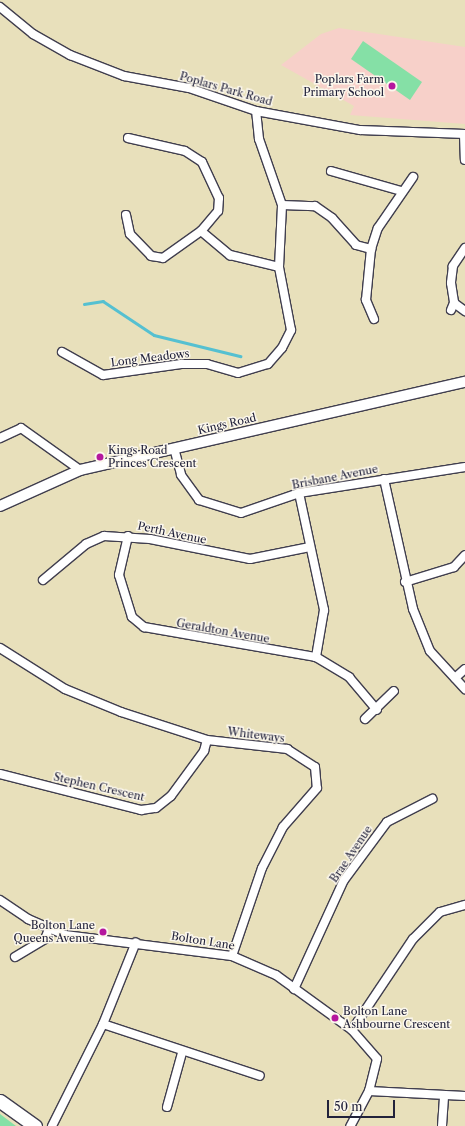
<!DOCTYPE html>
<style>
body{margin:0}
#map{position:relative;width:465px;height:1126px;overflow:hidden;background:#e8e0bb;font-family:"Libre Caslon Text",serif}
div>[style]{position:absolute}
.built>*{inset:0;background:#f7d0c9}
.green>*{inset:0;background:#85e0a6}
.stream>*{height:2.5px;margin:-1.25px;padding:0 1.25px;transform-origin:1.25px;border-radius:1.25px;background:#55c0d1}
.roads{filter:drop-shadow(1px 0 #403e4e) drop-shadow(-1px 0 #403e4e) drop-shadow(0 1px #403e4e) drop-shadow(0 -1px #403e4e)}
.minor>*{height:8px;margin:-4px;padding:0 4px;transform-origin:4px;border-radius:4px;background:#fff}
.tertiary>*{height:10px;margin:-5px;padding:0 5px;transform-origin:5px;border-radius:5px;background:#fff}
.trunk>*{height:13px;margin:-6.5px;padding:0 6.5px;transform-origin:6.5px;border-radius:6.5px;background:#fff}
.dots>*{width:11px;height:11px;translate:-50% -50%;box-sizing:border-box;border:2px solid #fbf7ec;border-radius:50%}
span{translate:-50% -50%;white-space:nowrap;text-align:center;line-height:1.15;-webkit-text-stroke:3px #fbf7ec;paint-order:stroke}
.poi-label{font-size:11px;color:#22223b}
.right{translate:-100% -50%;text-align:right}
.left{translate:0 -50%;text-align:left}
.street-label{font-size:11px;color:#22223b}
.scale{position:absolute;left:327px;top:1100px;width:68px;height:18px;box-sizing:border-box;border:2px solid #22223b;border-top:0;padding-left:5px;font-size:12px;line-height:14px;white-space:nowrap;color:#22223b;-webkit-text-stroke:3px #fbf7ec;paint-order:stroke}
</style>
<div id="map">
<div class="built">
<div style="clip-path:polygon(339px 28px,465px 47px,465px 124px,350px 115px,354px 106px,281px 65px,321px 34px)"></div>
</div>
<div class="green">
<div style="clip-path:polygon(363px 41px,422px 82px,410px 100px,351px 59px)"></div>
<div style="clip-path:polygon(0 1114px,16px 1126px,0 1126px)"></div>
</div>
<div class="stream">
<div style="left:84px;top:304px;width:19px;rotate:-9deg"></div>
<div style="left:103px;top:301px;width:61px;rotate:33.7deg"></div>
<div style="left:154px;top:335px;width:89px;rotate:13.7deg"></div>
</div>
<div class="roads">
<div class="minor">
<div style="left:0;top:7px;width:43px;rotate:39.3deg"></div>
<div style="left:33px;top:34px;width:43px;rotate:29.6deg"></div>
<div style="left:70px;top:55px;width:58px;rotate:21.3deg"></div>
<div style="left:124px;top:76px;width:66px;rotate:10.5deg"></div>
<div style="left:189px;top:88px;width:71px;rotate:18.9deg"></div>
<div style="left:256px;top:111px;width:106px;rotate:10.4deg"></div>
<div style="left:360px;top:130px;width:105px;rotate:2.2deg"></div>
<div style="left:464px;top:135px;width:25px;rotate:88deg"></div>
<div style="left:128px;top:138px;width:58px;rotate:12.8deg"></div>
<div style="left:185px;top:151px;width:20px;rotate:33deg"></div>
<div style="left:202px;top:162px;width:40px;rotate:65deg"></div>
<div style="left:219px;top:198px;width:13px;rotate:94deg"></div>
<div style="left:218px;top:211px;width:26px;rotate:130deg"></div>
<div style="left:331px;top:171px;width:73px;rotate:15.9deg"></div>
<div style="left:282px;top:205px;width:33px;rotate:2deg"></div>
<div style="left:315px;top:206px;width:21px;rotate:35deg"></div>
<div style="left:332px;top:218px;width:36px;rotate:48deg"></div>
<div style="left:356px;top:245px;width:16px;rotate:15deg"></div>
<div style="left:126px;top:215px;width:19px;rotate:78deg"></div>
<div style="left:130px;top:234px;width:30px;rotate:46deg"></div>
<div style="left:151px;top:256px;width:12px;rotate:9deg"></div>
<div style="left:163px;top:258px;width:47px;rotate:-35.4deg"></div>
<div style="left:201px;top:231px;width:38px;rotate:40deg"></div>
<div style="left:230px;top:255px;width:50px;rotate:13.8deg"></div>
<div style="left:465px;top:248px;width:22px;rotate:124deg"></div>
<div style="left:453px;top:266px;width:17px;rotate:97deg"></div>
<div style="left:451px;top:283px;width:20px;rotate:81deg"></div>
<div style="left:454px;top:303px;width:14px;rotate:36deg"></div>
<div style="left:451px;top:310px;width:8px;rotate:-67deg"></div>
<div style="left:374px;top:319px;width:21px;rotate:-113deg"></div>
<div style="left:366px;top:300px;width:51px;rotate:-84.4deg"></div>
<div style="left:371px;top:249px;width:22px;rotate:-72deg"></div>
<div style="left:378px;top:228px;width:62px;rotate:-55.5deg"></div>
<div style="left:62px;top:352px;width:47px;rotate:29.3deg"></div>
<div style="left:103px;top:375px;width:79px;rotate:-8deg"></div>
<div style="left:181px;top:364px;width:26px"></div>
<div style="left:207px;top:364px;width:32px;rotate:16deg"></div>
<div style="left:238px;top:373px;width:31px;rotate:-17deg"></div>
<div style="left:268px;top:364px;width:21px;rotate:-49deg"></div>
<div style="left:282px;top:348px;width:20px;rotate:-63deg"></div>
<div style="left:291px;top:330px;width:64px;rotate:-100.8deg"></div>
<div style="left:279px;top:267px;width:62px;rotate:-87.2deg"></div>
<div style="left:282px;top:205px;width:70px;rotate:-109.2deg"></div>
<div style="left:259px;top:139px;width:28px;rotate:-96deg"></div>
<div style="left:0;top:438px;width:23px;rotate:-25deg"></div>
<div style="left:21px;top:428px;width:72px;rotate:35.4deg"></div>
<div style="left:174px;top:448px;width:28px;rotate:75deg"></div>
<div style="left:181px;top:475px;width:31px;rotate:54deg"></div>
<div style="left:199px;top:500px;width:44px;rotate:17.2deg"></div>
<div style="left:241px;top:513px;width:61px;rotate:-19deg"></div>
<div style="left:299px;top:493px;width:168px;rotate:-8.9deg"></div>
<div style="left:384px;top:479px;width:133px;rotate:77.4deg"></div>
<div style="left:413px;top:609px;width:45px;rotate:68deg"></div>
<div style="left:430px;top:651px;width:52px;rotate:47.4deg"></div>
<div style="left:299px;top:493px;width:120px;rotate:77.9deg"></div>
<div style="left:324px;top:610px;width:48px;rotate:99.7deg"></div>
<div style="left:128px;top:536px;width:40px;rotate:103deg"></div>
<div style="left:119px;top:575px;width:44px;rotate:72.8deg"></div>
<div style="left:132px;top:617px;width:16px;rotate:40deg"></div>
<div style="left:144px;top:627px;width:175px;rotate:9.9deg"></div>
<div style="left:316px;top:657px;width:39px;rotate:31deg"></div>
<div style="left:349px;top:677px;width:43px;rotate:49.7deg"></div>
<div style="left:43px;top:580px;width:56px;rotate:-39.9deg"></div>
<div style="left:86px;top:544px;width:20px;rotate:-24deg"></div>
<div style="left:104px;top:536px;width:46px;rotate:3.7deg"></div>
<div style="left:150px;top:539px;width:102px;rotate:11.3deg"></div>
<div style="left:250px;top:559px;width:61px;rotate:-11.3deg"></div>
<div style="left:405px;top:582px;width:51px;rotate:-17deg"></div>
<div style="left:454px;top:567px;width:16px;rotate:-47deg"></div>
<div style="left:0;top:648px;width:77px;rotate:32.2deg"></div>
<div style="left:65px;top:689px;width:61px;rotate:22.3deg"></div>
<div style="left:121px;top:712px;width:90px;rotate:18deg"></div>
<div style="left:207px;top:740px;width:81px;rotate:6.4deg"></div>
<div style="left:287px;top:749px;width:33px;rotate:33deg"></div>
<div style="left:315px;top:767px;width:21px;rotate:85deg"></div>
<div style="left:317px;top:788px;width:52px;rotate:131.1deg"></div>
<div style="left:283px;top:827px;width:46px;rotate:117.1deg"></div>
<div style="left:262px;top:868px;width:93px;rotate:108.8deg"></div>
<div style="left:455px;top:678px;width:13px;rotate:-42deg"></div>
<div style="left:365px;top:719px;width:40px;rotate:-44deg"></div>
<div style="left:0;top:774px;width:146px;rotate:14.3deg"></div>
<div style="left:141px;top:810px;width:15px;rotate:-8deg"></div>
<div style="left:156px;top:808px;width:19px;rotate:-39deg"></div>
<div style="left:171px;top:796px;width:56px;rotate:-53.7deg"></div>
<div style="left:204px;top:751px;width:11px;rotate:-75deg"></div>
<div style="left:0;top:900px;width:34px;rotate:34deg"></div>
<div style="left:28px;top:919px;width:40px;rotate:23.4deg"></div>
<div style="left:65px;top:935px;width:168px;rotate:7.2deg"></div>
<div style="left:232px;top:956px;width:48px;rotate:23.4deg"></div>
<div style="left:276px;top:975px;width:94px;rotate:35.9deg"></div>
<div style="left:352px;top:1030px;width:38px;rotate:49deg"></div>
<div style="left:377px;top:1059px;width:33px;rotate:104deg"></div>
<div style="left:369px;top:1091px;width:40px;rotate:118deg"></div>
<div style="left:15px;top:957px;width:35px;rotate:-31deg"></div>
<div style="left:45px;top:939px;width:11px;rotate:-68deg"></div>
<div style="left:294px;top:989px;width:120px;rotate:-65.4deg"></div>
<div style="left:344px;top:880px;width:72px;rotate:-53.4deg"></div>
<div style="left:387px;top:822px;width:51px;rotate:-27.1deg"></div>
<div style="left:103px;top:1024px;width:165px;rotate:18.3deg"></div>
<div style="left:352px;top:1030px;width:110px;rotate:-56.2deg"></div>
<div style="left:413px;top:939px;width:38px;rotate:-45deg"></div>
<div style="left:440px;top:912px;width:26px;rotate:-16deg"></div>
<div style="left:369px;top:1091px;width:96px;rotate:3deg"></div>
<div style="left:167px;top:1107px;width:56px;rotate:-74.5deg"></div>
<div style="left:52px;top:1126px;width:114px;rotate:-63.4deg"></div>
<div style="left:103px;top:1024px;width:88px;rotate:-68.1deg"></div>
<div style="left:442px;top:1126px;width:31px;rotate:-86deg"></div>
</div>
<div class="tertiary">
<div style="left:0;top:506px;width:88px;rotate:-24.2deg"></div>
<div style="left:80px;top:470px;width:395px;rotate:-12.9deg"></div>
</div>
<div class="trunk">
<div style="left:0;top:1101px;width:43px;rotate:35.5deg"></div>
</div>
</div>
<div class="dots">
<div style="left:392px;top:86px;background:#b5179e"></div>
<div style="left:100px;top:457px;background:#b5179e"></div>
<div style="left:103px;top:932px;background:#b5179e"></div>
<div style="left:335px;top:1018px;background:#b5179e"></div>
</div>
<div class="poi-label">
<span class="right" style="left:384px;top:86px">Poplars Farm<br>Primary School</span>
<span class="left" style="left:108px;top:457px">Kings Road<br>Princes Crescent</span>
<span class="right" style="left:95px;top:932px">Bolton Lane<br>Queens Avenue</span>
<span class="left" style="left:343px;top:1018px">Bolton Lane<br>Ashbourne Crescent</span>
</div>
<div class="street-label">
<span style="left:226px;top:89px;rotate:16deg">Poplars Park Road</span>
<span style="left:150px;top:358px;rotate:-7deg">Long Meadows</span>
<span style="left:227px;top:424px;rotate:-13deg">Kings Road</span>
<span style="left:335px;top:477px;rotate:-11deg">Brisbane Avenue</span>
<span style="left:172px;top:533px;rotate:12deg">Perth Avenue</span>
<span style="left:223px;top:631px;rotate:10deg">Geraldton Avenue</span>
<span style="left:256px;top:735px;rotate:7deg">Whiteways</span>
<span style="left:99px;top:787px;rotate:13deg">Stephen Crescent</span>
<span style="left:351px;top:854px;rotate:-56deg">Brae Avenue</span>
<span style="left:203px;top:941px;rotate:9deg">Bolton Lane</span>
</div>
<div class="scale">50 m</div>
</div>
